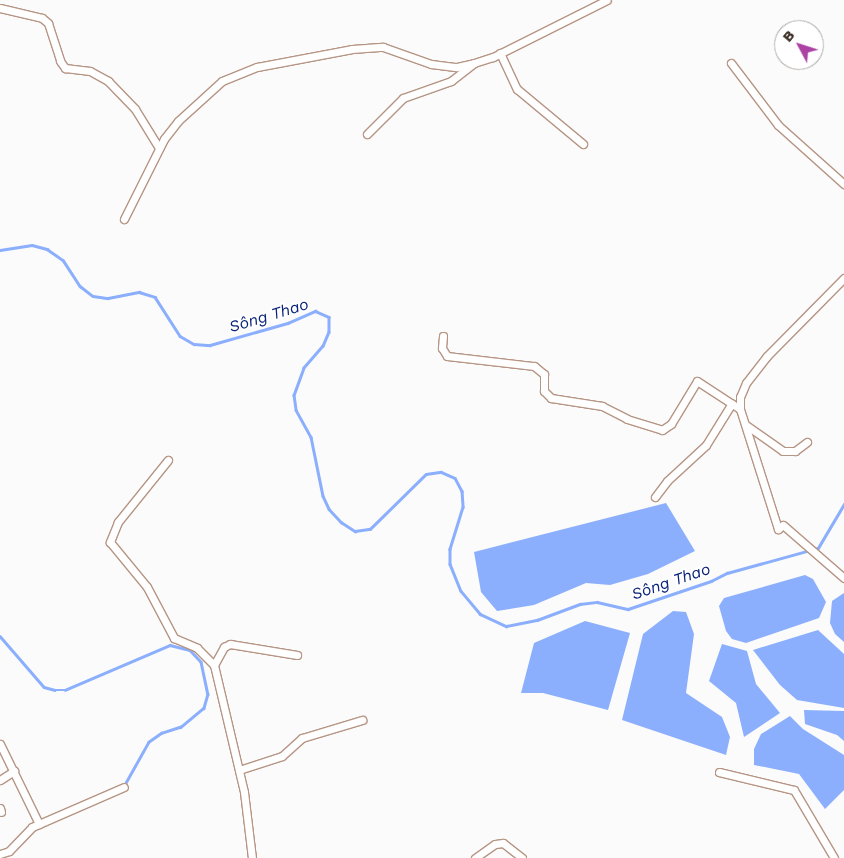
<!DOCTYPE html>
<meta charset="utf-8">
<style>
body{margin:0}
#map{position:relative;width:844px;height:858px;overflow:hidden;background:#fbfbfb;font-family:"Work Sans",sans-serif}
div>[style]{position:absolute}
.water>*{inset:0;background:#8baffd}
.stream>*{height:2.5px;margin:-1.25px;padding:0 1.25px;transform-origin:1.25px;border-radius:1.25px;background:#8baffd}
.roads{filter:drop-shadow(1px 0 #b69584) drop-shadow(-1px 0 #b69584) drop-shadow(0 1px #b69584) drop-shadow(0 -1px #b69584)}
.minor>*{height:7px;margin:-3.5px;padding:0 3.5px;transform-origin:3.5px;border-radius:3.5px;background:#fff}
span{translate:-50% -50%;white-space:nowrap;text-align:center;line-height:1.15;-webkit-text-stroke:4px #fff;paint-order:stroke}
.water-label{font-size:16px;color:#092279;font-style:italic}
.north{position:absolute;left:774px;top:20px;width:50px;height:50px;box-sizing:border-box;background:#fff;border:1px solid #aea9a6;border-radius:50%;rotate:310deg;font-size:14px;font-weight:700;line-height:20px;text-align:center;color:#352821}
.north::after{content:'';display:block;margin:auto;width:18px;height:22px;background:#ab42a4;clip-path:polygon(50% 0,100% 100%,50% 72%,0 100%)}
</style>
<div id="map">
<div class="water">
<div style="clip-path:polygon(666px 503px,695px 551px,648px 574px,610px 585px,586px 583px,534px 605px,497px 611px,481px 592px,474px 552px)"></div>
<div style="clip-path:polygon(805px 575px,813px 579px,826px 602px,819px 618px,746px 643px,732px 639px,726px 631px,719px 606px,724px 598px)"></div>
<div style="clip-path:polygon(844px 593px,844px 642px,835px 634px,830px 623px,832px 601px)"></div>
<div style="clip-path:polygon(673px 611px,686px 612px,694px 634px,686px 693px,722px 717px,730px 737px,726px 755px,622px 720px,643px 634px)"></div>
<div style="clip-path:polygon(585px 621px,630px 633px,608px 710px,543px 693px,521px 693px,534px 643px)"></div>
<div style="clip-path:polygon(818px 630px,844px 654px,844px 708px,797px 700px,780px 685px,753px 650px)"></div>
<div style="clip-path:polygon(722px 644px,747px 651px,756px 684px,780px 713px,744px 737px,736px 703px,709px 681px)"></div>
<div style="clip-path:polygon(804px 710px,844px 711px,844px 741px,837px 735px,805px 724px)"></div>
<div style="clip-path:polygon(790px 716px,803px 729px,844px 755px,844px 790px,825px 809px,799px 774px,754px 765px,754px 749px,761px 734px)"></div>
</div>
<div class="stream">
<div style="left:0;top:250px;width:32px;rotate:-9deg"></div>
<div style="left:32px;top:245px;width:16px;rotate:15deg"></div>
<div style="left:47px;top:249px;width:19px;rotate:35deg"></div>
<div style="left:63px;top:260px;width:31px;rotate:57deg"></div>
<div style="left:80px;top:286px;width:16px;rotate:38deg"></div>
<div style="left:93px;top:296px;width:15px;rotate:8deg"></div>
<div style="left:108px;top:298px;width:32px;rotate:-11deg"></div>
<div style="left:139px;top:292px;width:17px;rotate:17deg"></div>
<div style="left:155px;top:297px;width:46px;rotate:57.3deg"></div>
<div style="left:180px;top:336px;width:16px;rotate:30deg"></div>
<div style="left:194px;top:344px;width:16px;rotate:4deg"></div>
<div style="left:210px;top:345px;width:81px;rotate:-15.8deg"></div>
<div style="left:288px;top:323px;width:30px;rotate:-24deg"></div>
<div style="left:315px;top:311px;width:15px;rotate:23deg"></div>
<div style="left:329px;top:317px;width:15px;rotate:90deg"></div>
<div style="left:329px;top:332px;width:15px;rotate:113deg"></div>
<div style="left:323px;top:346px;width:29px;rotate:131deg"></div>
<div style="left:304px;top:368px;width:29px;rotate:110deg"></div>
<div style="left:294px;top:395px;width:15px;rotate:82deg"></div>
<div style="left:296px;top:410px;width:31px;rotate:61deg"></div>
<div style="left:311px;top:437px;width:60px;rotate:78.5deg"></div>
<div style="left:323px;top:496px;width:14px;rotate:65deg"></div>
<div style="left:329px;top:509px;width:18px;rotate:47deg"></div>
<div style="left:341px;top:522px;width:17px;rotate:33deg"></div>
<div style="left:355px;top:531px;width:15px;rotate:-8deg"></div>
<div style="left:370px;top:529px;width:78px;rotate:-44.5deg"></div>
<div style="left:426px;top:474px;width:15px;rotate:-8deg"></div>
<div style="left:441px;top:472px;width:15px;rotate:23deg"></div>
<div style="left:455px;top:478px;width:15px;rotate:62deg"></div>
<div style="left:462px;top:491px;width:16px;rotate:86deg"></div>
<div style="left:463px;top:507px;width:44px;rotate:107.2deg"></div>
<div style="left:450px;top:549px;width:15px;rotate:90deg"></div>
<div style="left:450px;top:564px;width:29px;rotate:68deg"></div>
<div style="left:461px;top:591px;width:30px;rotate:50deg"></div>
<div style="left:480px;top:614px;width:29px;rotate:25deg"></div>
<div style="left:506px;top:626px;width:32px;rotate:-11deg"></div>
<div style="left:537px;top:620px;width:46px;rotate:-20.4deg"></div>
<div style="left:580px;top:604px;width:17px;rotate:-7deg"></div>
<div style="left:597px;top:602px;width:32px;rotate:13deg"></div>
<div style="left:628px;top:609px;width:88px;rotate:-18.6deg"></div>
<div style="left:711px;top:581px;width:18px;rotate:-27deg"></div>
<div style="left:727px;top:573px;width:94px;rotate:-15.4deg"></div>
<div style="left:818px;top:548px;width:51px;rotate:-59.4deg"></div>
<div style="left:0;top:636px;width:67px;rotate:49.2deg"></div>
<div style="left:44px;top:687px;width:11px;rotate:15deg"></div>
<div style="left:55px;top:690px;width:10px"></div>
<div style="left:65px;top:690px;width:114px;rotate:-23.2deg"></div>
<div style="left:170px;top:645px;width:21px;rotate:14deg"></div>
<div style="left:190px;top:650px;width:16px;rotate:47deg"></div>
<div style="left:201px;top:662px;width:33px;rotate:78deg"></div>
<div style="left:208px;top:694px;width:15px;rotate:106deg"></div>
<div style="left:204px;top:708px;width:30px;rotate:140deg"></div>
<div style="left:181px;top:727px;width:20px;rotate:162deg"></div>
<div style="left:162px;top:733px;width:16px;rotate:145deg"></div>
<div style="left:149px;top:742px;width:49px;rotate:119.2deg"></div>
<div style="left:11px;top:853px;width:24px;rotate:-45deg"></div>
</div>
<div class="roads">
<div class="minor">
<div style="left:0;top:8px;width:43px;rotate:13.4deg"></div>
<div style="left:42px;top:18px;width:8px;rotate:40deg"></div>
<div style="left:48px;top:23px;width:40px;rotate:72deg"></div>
<div style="left:60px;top:61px;width:9px;rotate:54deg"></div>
<div style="left:65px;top:68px;width:25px;rotate:7deg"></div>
<div style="left:90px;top:71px;width:21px;rotate:29deg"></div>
<div style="left:108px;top:81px;width:39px;rotate:46deg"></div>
<div style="left:135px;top:109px;width:46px;rotate:58.4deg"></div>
<div style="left:500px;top:53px;width:40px;rotate:65deg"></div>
<div style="left:517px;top:89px;width:86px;rotate:39.8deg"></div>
<div style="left:731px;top:63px;width:78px;rotate:52.8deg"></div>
<div style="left:778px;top:125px;width:89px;rotate:41.8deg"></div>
<div style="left:367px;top:134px;width:51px;rotate:-45deg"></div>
<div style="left:403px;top:98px;width:51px;rotate:-19.5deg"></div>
<div style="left:451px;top:81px;width:29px;rotate:-38deg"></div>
<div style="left:124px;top:219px;width:89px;rotate:-63.4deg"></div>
<div style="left:164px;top:139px;width:23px;rotate:-52deg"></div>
<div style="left:178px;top:121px;width:59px;rotate:-42.3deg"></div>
<div style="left:222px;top:81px;width:38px;rotate:-22deg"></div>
<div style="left:257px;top:67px;width:97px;rotate:-10.7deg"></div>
<div style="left:352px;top:49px;width:31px;rotate:-4deg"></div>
<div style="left:383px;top:47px;width:51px;rotate:19.5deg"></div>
<div style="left:431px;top:64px;width:26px;rotate:7deg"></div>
<div style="left:457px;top:67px;width:17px;rotate:-13deg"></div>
<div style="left:474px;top:63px;width:20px;rotate:-18deg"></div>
<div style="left:493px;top:57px;width:127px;rotate:-26.6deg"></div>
<div style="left:844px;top:278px;width:110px;rotate:134.6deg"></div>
<div style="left:767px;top:356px;width:34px;rotate:128deg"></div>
<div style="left:746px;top:383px;width:15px;rotate:113deg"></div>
<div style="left:740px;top:397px;width:12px;rotate:90deg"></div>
<div style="left:740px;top:409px;width:126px;rotate:72.4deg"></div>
<div style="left:778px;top:529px;width:6px;rotate:-39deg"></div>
<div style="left:783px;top:525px;width:81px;rotate:41deg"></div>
<div style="left:443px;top:336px;width:12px;rotate:95deg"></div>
<div style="left:442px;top:348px;width:9px;rotate:58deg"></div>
<div style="left:447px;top:356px;width:88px;rotate:6.6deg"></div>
<div style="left:534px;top:366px;width:13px;rotate:39deg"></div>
<div style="left:544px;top:374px;width:17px;rotate:90deg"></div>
<div style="left:544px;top:391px;width:10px;rotate:45deg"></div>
<div style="left:551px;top:398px;width:52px;rotate:8.9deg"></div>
<div style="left:602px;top:406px;width:28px;rotate:27deg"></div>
<div style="left:627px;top:419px;width:37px;rotate:17deg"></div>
<div style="left:662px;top:430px;width:11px;rotate:-34deg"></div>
<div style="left:671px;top:424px;width:50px;rotate:-58.8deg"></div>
<div style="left:697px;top:381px;width:51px;rotate:33.1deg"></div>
<div style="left:746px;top:425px;width:45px;rotate:35.1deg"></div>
<div style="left:783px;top:451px;width:12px"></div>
<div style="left:795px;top:451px;width:15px;rotate:-37deg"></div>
<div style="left:168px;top:460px;width:80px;rotate:128.9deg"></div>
<div style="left:118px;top:522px;width:22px;rotate:112deg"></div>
<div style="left:110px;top:542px;width:58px;rotate:50.6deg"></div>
<div style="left:147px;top:587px;width:58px;rotate:62.1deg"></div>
<div style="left:174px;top:638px;width:25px;rotate:23deg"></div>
<div style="left:197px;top:648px;width:24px;rotate:45deg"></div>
<div style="left:214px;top:665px;width:130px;rotate:76.7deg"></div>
<div style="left:244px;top:792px;width:66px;rotate:83.1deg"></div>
<div style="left:655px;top:497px;width:20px;rotate:-53deg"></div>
<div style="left:667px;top:481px;width:53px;rotate:-42.7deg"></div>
<div style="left:706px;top:445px;width:49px;rotate:-58.2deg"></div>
<div style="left:214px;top:665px;width:21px;rotate:-61deg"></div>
<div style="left:224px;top:647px;width:7px;rotate:-27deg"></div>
<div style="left:230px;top:644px;width:68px;rotate:9.3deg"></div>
<div style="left:0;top:744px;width:89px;rotate:64deg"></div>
<div style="left:239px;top:770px;width:45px;rotate:-18deg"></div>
<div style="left:282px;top:756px;width:27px;rotate:-42deg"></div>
<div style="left:302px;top:738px;width:63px;rotate:-16.7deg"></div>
<div style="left:719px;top:772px;width:77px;rotate:13.5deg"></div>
<div style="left:794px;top:790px;width:79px;rotate:59.5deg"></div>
<div style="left:0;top:780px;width:17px;rotate:-33deg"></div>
<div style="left:0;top:808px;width:4px;rotate:76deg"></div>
<div style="left:0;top:854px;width:9px;rotate:-18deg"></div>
<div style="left:9px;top:851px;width:33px;rotate:-46deg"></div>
<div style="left:32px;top:827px;width:100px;rotate:-23.5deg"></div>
<div style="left:475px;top:858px;width:24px;rotate:-35deg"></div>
<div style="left:495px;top:844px;width:8px;rotate:-7deg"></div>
<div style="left:503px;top:843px;width:24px;rotate:38deg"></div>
</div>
</div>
<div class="water-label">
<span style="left:269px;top:316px;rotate:-17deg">Sông Thao</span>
<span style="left:671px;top:582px;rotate:-19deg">Sông Thao</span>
</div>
<div class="north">B</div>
</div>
